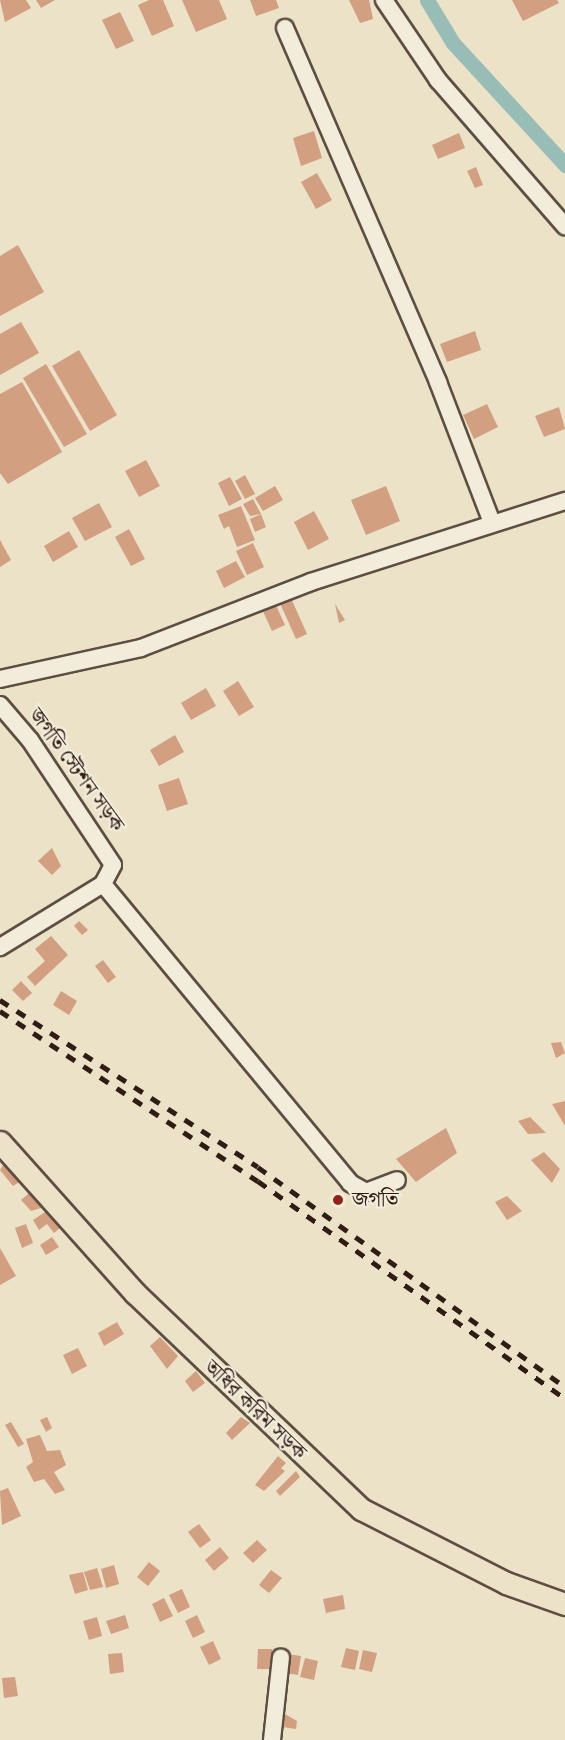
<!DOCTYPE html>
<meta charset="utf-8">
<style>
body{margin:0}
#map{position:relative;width:565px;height:1740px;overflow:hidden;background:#ebe2c8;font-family:"Libre Bodoni","Noto Serif Bengali",serif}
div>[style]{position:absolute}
.canal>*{height:15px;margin:-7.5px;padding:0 7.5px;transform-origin:7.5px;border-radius:7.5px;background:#98bdb7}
.building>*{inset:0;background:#d29f81}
.roads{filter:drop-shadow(2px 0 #5e4e41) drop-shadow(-2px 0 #5e4e41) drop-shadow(0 2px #5e4e41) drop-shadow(0 -2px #5e4e41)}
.minor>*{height:16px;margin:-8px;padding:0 8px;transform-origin:8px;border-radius:8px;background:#f2ecdb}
.major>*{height:21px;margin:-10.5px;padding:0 10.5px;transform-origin:10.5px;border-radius:10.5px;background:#ebe2c8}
.rail>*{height:4.5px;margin-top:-2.25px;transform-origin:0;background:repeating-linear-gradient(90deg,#2f1c14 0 10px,transparent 0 20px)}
.dots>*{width:16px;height:16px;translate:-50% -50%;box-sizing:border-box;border:3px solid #f2ecdb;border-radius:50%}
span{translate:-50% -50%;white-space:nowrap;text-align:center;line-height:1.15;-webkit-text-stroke:4.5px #f2ecdb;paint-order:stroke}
.street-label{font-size:21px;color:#2f1c14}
.poi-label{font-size:21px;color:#2f1c14}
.left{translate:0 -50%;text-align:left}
</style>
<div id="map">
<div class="canal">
<div style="left:427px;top:0;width:50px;rotate:58.8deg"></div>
<div style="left:453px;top:43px;width:166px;rotate:47.4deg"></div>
</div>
<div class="building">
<div style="clip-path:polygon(0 0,26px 0,31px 8px,5px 22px)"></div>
<div style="clip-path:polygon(36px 0,55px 0,41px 8px)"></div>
<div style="clip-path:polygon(149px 0,163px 0,174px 26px,152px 36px,138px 5px)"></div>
<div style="clip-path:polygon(182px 0,219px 0,227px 19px,196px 32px)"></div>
<div style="clip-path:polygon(250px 0,276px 0,279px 8px,256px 16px)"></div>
<div style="clip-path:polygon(349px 0,369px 0,373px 19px,360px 23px)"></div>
<div style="clip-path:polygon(512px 0,557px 0,559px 3px,523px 21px)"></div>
<div style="clip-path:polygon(120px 12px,134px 41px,116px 49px,102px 20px)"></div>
<div style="clip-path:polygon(314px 131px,322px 158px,301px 166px,293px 138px)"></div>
<div style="clip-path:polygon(459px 133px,465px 148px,438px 159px,432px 145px)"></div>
<div style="clip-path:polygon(476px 167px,483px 185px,475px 188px,467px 171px)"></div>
<div style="clip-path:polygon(317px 173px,332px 200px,316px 209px,301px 182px)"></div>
<div style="clip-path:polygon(18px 245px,44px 292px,0 316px,0 256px)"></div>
<div style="clip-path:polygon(21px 322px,39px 353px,0 375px,0 334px)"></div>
<div style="clip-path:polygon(475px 331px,481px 350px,447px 362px,440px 344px)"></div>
<div style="clip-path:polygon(79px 350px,117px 415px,90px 431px,52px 366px)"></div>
<div style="clip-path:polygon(46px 364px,87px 434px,64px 447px,23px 378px)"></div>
<div style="clip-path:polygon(22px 382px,62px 452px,8px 484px,0 473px,0 394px)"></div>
<div style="clip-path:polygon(487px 404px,498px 427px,474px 439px,463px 415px)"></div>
<div style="clip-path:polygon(559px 407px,565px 429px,544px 437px,535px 416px)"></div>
<div style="clip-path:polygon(146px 460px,160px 486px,139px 497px,125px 471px)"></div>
<div style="clip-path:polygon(245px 475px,255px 494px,245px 499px,235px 481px)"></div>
<div style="clip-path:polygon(230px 477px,242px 499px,229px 506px,218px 483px)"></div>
<div style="clip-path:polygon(275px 486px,283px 500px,263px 511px,255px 498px)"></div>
<div style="clip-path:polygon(386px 486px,400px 521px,366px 535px,351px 500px)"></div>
<div style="clip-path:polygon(253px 499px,261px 514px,250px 516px,243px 504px)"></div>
<div style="clip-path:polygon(99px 503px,112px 527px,85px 541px,72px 518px)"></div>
<div style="clip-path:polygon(241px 506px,255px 540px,237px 547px,229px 526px,224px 529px,218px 515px)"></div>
<div style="clip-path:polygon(314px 511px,329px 539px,308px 550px,294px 522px)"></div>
<div style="clip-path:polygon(261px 514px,266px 527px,255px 532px,250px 519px)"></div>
<div style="clip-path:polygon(129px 529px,145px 559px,131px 566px,115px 537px)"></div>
<div style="clip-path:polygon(69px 531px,78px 547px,53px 562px,44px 546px)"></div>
<div style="clip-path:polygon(0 540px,11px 560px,0 567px)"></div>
<div style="clip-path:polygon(253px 543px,264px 567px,247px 575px,236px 551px)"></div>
<div style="clip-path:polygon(236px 561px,245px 577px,224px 588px,216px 571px)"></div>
<div style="clip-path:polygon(290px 596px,307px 634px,296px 639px,279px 601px)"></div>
<div style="clip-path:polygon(274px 601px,285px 625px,272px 631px,261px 607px)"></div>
<div style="clip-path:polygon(335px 604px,345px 620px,339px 623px)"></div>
<div style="clip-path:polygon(238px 681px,254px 707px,239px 716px,223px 691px)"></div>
<div style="clip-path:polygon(206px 688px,216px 706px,191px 720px,181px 703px)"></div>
<div style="clip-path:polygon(175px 735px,184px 752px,159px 766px,150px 750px)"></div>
<div style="clip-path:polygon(179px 778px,188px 804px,167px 811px,158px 785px)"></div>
<div style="clip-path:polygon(52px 848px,61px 866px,52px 875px,38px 861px)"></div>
<div style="clip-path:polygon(79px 921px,88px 930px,82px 935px,74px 926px)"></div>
<div style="clip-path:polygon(51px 936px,68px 955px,35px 986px,27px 977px,45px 961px,35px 949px)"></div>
<div style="clip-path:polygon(103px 960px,116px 977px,108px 983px,95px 966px)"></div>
<div style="clip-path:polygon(21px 981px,32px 993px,23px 1001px,12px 990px)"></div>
<div style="clip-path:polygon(61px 991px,77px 1001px,69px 1015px,53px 1005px)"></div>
<div style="clip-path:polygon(561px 1042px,565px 1053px,556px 1058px,551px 1043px)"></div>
<div style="clip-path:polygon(565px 1101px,565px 1126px,552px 1104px)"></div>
<div style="clip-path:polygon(530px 1117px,546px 1133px,528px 1134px,518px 1121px)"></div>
<div style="clip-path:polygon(446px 1128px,457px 1153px,416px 1182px,396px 1159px)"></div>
<div style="clip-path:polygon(544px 1152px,560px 1169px,552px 1183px,531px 1160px)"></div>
<div style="clip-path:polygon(6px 1161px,21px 1181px,13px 1186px,0 1170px)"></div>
<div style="clip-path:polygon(35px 1188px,51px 1205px,31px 1211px,21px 1200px)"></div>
<div style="clip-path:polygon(507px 1196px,522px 1211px,507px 1220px,495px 1202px)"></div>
<div style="clip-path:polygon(48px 1210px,62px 1226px,54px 1233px,47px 1224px,39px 1230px,33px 1220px)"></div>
<div style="clip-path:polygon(26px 1224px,33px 1243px,22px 1248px,15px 1228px)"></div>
<div style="clip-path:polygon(52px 1237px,59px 1247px,46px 1255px,40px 1245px)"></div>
<div style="clip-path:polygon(0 1248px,16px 1276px,0 1285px)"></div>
<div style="clip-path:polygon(117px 1322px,124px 1334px,104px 1346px,98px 1333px)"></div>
<div style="clip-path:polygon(160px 1337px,178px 1356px,167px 1369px,150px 1346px)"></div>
<div style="clip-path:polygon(78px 1348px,87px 1366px,72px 1374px,63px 1355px)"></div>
<div style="clip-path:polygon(196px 1371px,205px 1383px,193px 1392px,185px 1381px)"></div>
<div style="clip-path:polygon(47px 1417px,52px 1428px,46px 1432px,40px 1420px)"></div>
<div style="clip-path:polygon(241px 1417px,250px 1423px,232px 1440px,226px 1433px)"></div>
<div style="clip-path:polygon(11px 1422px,24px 1444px,18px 1447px,5px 1425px)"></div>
<div style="clip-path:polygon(40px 1435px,47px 1451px,60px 1450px,66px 1465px,54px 1472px,65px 1490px,55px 1494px,44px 1479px,34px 1482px,26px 1467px,33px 1462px,26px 1439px)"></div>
<div style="clip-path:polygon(278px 1456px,286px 1463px,281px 1468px,285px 1471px,264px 1491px,255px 1485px)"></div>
<div style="clip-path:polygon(296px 1471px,300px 1477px,280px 1496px,276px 1491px)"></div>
<div style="clip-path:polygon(8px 1488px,21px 1516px,2px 1525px,0 1491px)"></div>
<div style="clip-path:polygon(199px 1524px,211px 1540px,200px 1548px,188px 1532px)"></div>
<div style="clip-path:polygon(257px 1540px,267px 1550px,253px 1563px,243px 1553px)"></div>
<div style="clip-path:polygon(220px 1547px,229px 1558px,214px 1571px,205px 1560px)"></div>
<div style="clip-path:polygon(149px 1562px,160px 1571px,148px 1586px,137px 1577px)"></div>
<div style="clip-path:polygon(114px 1565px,119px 1584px,106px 1588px,101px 1569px)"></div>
<div style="clip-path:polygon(97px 1568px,103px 1587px,90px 1590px,84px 1572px)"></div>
<div style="clip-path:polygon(271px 1570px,282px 1578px,269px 1593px,259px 1585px)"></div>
<div style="clip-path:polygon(83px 1572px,88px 1590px,75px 1594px,69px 1575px)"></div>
<div style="clip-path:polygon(182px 1589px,190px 1607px,178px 1613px,169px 1595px)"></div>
<div style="clip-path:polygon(343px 1595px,345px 1609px,326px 1613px,323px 1599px)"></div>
<div style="clip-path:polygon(164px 1598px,173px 1616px,160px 1622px,152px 1604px)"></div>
<div style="clip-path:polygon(125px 1615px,129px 1628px,111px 1634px,106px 1621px)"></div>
<div style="clip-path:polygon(197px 1615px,205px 1632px,193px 1638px,185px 1621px)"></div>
<div style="clip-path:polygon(97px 1617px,102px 1636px,89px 1640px,83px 1621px)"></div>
<div style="clip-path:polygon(213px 1641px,221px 1659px,209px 1665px,200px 1647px)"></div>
<div style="clip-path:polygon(346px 1648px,359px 1651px,355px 1670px,341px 1667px)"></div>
<div style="clip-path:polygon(258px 1649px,272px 1649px,271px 1669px,257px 1669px)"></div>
<div style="clip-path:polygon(363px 1650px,377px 1653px,372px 1672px,359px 1669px)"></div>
<div style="clip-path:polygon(122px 1653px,124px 1672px,110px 1674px,108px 1654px)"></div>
<div style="clip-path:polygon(287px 1654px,301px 1656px,298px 1675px,284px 1673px)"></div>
<div style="clip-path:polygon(305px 1658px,318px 1661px,314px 1680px,300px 1677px)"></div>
<div style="clip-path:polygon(15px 1677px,18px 1696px,4px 1698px,2px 1678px)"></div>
<div style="clip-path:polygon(285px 1714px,297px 1721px,296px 1729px,283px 1727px)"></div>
</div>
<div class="roads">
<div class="minor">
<div style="left:384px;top:0;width:97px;rotate:56deg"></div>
<div style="left:438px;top:80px;width:194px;rotate:49deg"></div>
<div style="left:285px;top:28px;width:386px;rotate:66.6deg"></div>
<div style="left:438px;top:382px;width:151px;rotate:69deg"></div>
<div style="left:0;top:679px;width:144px;rotate:-12.4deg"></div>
<div style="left:141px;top:648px;width:182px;rotate:-21.2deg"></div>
<div style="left:311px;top:582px;width:267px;rotate:-17.7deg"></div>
<div style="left:0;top:705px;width:46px;rotate:49.4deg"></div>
<div style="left:30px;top:740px;width:150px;rotate:56.4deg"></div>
<div style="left:113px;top:865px;width:21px;rotate:118deg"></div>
<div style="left:103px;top:884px;width:121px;rotate:148.5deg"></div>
<div style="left:103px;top:884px;width:388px;rotate:50.4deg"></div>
<div style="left:350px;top:1183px;width:18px;rotate:29deg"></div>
<div style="left:366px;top:1192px;width:33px;rotate:-21deg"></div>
<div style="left:272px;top:1740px;width:83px;rotate:-83.8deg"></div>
</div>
<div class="major">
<div style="left:0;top:1142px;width:203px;rotate:48.2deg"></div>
<div style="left:135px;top:1293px;width:313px;rotate:43.7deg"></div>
<div style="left:361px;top:1509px;width:163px;rotate:27deg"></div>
<div style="left:506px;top:1583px;width:63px;rotate:19.6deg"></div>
</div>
</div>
<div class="rail">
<div style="left:0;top:1000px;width:307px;rotate:32.9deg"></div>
<div style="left:258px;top:1167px;width:378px;rotate:35.6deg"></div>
<div style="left:0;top:1011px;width:309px;rotate:33.4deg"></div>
<div style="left:258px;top:1181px;width:376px;rotate:35.3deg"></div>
</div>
<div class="dots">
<div style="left:338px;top:1200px;background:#8f2418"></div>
</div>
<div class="street-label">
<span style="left:76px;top:770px;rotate:54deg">জগতি স্টেশন সড়ক</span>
<span style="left:255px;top:1410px;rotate:44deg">অধির করিম সড়ক</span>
</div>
<div class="poi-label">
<span class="left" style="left:352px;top:1200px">জগতি</span>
</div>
</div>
